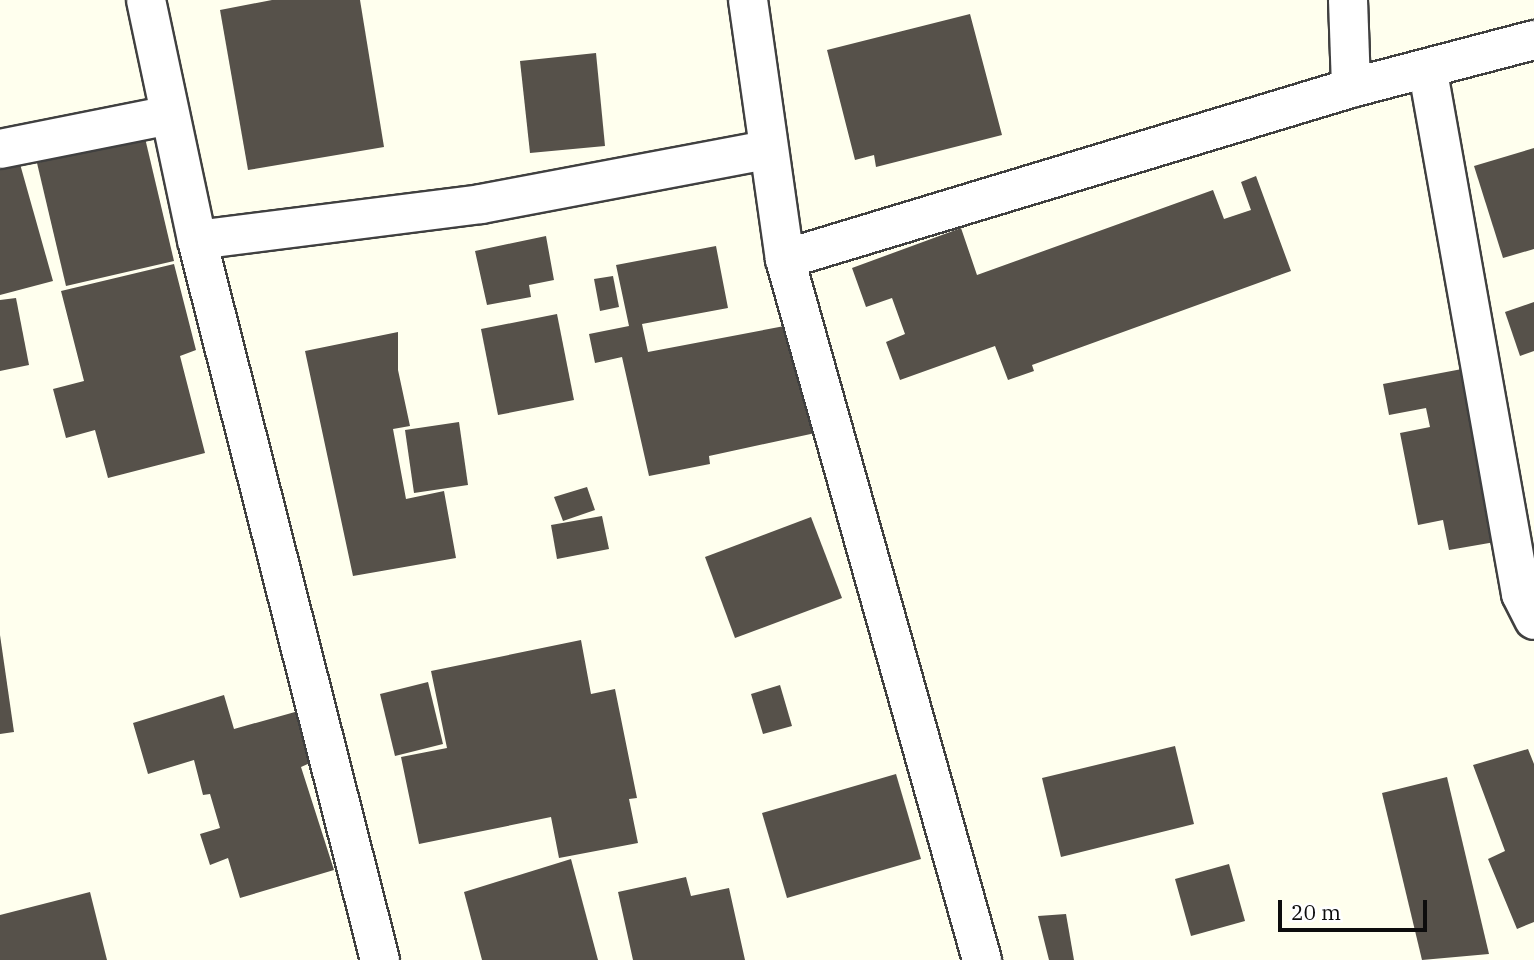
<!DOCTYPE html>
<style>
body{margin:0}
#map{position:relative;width:1534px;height:960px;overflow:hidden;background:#ffe;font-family:"IBM Plex Serif",serif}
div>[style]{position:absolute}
.building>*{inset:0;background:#56514a}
.roads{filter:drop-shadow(2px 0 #404040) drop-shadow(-2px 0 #404040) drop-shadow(0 2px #404040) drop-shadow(0 -2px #404040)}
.minor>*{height:38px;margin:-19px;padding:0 19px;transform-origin:19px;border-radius:19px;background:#fff}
span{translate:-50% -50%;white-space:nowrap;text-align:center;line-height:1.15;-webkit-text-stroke:7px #fff;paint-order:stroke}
.scale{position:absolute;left:1278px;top:900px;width:149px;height:32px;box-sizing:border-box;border:4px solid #0d0d0d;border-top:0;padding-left:9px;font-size:21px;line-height:24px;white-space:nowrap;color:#0d0d0d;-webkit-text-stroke:5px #fff;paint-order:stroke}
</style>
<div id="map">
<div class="building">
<div style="clip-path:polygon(272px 0,360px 0,384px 147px,248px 170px,220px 10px)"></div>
<div style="clip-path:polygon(970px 14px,1002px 135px,876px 167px,874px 155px,855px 160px,827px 50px)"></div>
<div style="clip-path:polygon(596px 53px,605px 146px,530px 153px,520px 61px)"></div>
<div style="clip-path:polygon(145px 138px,174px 261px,66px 286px,37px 163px)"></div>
<div style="clip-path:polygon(1534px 148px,1534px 249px,1503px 258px,1474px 166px)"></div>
<div style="clip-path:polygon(20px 164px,53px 281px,0 295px,0 170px)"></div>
<div style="clip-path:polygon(1256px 176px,1291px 271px,1032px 365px,1034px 371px,1008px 380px,995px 346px,900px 380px,886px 342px,905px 334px,892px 298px,866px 307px,852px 268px,961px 228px,977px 275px,1213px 190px,1224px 219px,1251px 210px,1241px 182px)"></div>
<div style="clip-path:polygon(546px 236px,554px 280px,529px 285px,531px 297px,487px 305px,475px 251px)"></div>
<div style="clip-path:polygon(716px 246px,728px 308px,642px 324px,648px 352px,795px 324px,820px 432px,709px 456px,710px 464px,649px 476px,622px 357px,595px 363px,589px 334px,629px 326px,616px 265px)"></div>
<div style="clip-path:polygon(174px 264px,196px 350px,180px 356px,205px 453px,108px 478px,95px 430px,66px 438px,53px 389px,84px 381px,61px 291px)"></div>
<div style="clip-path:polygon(613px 276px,619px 307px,600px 311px,594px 279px)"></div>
<div style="clip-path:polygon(16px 298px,29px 365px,0 371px,0 300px)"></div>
<div style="clip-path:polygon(1534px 302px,1534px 351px,1520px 356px,1505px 312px)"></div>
<div style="clip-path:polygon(557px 314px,574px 400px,498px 415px,481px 329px)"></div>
<div style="clip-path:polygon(398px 332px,398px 370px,410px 426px,393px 429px,406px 499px,444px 491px,456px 558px,353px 576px,305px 351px)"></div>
<div style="clip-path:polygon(1462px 369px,1495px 542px,1449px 550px,1443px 520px,1418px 525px,1400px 433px,1430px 427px,1426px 408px,1389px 415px,1383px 384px)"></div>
<div style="clip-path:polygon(459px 422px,468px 485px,414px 493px,405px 430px)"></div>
<div style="clip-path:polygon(587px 487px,595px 510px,563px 521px,554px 497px)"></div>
<div style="clip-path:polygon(602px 516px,609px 549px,557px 559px,551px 525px)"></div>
<div style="clip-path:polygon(811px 517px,842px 598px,735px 638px,705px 557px)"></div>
<div style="clip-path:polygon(0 635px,14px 732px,0 734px)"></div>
<div style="clip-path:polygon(581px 640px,591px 694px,615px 689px,637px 798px,629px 799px,638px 843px,559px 858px,551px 817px,419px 844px,401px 757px,447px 748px,431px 671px)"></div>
<div style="clip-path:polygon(428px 682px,443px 744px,395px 756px,380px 694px)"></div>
<div style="clip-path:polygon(780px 685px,792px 726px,763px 734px,751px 694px)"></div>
<div style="clip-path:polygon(224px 695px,234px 729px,295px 712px,310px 763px,301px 767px,334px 870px,240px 898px,228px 858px,210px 865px,200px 834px,220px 828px,210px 794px,203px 795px,194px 760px,148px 774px,133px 723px)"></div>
<div style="clip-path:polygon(1175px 746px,1194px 824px,1061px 857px,1042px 778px)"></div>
<div style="clip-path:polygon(1528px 749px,1534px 764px,1534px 922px,1517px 929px,1488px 859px,1505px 851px,1473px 765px)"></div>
<div style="clip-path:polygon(896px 774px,921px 859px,787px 898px,762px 813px)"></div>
<div style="clip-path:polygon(1447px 777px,1489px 954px,1422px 960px,1382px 793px)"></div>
<div style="clip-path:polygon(571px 859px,598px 960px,482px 960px,464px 892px)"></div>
<div style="clip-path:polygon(1229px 864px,1245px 921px,1191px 936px,1175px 879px)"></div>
<div style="clip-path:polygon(686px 877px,691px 896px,729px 888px,745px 960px,633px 960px,618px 892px)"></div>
<div style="clip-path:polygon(90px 892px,107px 960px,0 960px,0 915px)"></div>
<div style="clip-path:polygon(1066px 914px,1074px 960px,1049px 960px,1038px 916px)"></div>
</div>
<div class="roads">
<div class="minor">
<div style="left:146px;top:0;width:245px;rotate:78deg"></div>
<div style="left:197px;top:240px;width:743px;rotate:75.74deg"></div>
<div style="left:748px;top:0;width:262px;rotate:81.9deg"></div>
<div style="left:785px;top:259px;width:728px;rotate:74.3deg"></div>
<div style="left:1348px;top:0;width:88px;rotate:88deg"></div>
<div style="left:1428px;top:72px;width:530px;rotate:79.9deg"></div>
<div style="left:1521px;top:594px;width:29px;rotate:63deg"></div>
<div style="left:0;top:149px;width:173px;rotate:-11.3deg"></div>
<div style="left:197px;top:240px;width:286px;rotate:-7.2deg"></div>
<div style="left:481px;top:204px;width:291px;rotate:-10.7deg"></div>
<div style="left:785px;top:259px;width:591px;rotate:-16.81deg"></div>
<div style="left:1351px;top:88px;width:189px;rotate:-14.7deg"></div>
</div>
</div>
<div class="scale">20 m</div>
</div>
